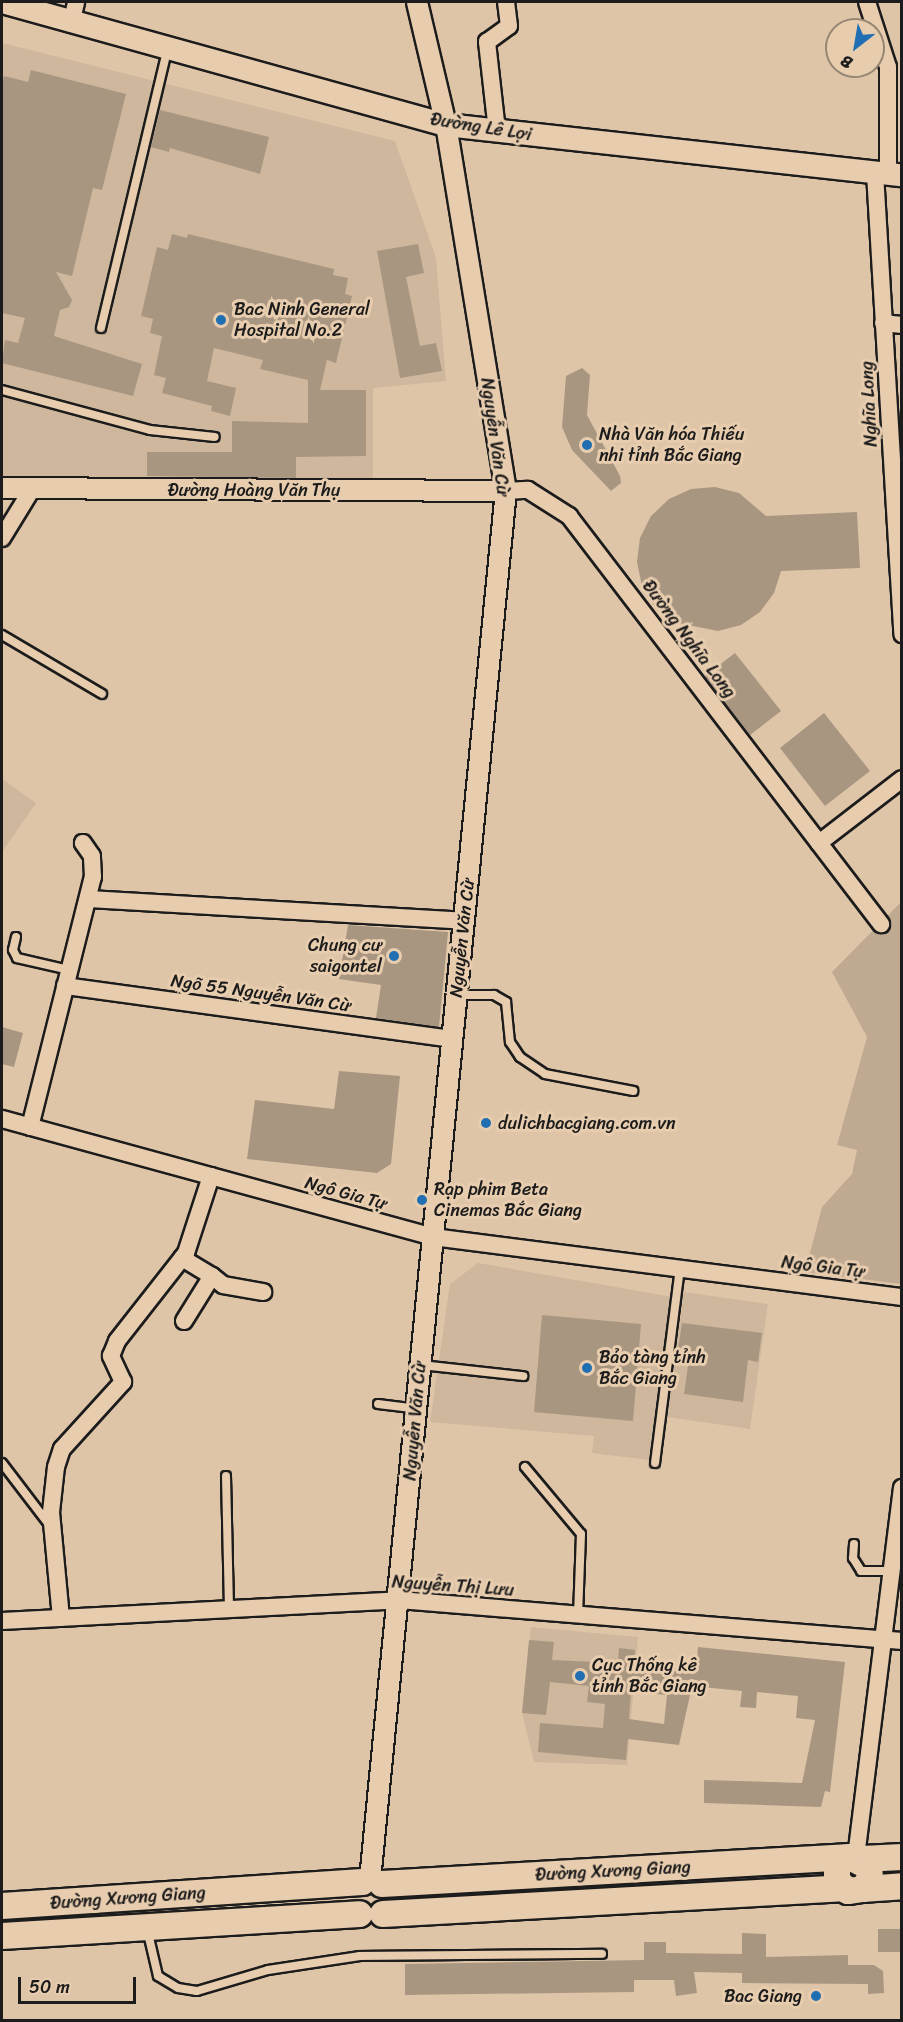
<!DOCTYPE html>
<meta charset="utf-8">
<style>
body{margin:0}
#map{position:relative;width:903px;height:2022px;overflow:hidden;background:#dfc5a8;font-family:Sriracha,sans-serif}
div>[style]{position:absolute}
.built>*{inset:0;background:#ceb79c}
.green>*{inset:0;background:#bfa991}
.building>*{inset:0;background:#a89681}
.roads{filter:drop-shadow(2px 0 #1c1c1c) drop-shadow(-2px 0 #1c1c1c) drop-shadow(0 2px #1c1c1c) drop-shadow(0 -2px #1c1c1c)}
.service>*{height:8px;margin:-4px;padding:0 4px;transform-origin:4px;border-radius:4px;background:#e7ccae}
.minor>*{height:16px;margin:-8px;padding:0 8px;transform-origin:8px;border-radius:8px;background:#e7ccae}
.tertiary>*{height:20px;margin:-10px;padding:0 10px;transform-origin:10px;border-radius:10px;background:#e7ccae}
.secondary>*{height:22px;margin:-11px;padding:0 11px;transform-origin:11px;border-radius:11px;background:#e7ccae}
.primary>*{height:26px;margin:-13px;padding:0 13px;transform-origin:13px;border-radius:13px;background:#e7ccae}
.dots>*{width:16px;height:16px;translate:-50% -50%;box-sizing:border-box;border:3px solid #e7ccae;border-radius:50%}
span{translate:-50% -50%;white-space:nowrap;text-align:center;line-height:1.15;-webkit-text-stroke:6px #e7ccae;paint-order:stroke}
.street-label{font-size:18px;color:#1c1c1c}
.poi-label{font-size:18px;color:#1c1c1c}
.left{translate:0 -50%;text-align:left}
.right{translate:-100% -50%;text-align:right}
.frame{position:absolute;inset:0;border:3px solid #1c1c1c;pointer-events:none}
.north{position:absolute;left:825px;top:18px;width:60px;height:60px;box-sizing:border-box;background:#e7ccae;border:2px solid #968674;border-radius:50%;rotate:211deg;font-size:16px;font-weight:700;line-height:24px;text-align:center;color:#1c1c1c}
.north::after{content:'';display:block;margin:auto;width:21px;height:27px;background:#1f6fb2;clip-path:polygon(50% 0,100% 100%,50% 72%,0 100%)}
.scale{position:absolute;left:18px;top:1977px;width:118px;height:27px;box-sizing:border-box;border:3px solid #1c1c1c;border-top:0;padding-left:8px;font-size:18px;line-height:21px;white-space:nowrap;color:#1c1c1c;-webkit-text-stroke:4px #e7ccae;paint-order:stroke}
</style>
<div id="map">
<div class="built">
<div style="clip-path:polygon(2px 43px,395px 141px,436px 258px,446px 381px,373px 388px,373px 482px,2px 477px)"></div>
<div style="clip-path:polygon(2px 779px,36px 803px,2px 852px)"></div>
<div style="clip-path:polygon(478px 1263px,673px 1297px,649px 1460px,592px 1453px,594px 1436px,430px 1422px,450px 1284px)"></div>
<div style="clip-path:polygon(684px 1292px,768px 1304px,750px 1429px,667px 1417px)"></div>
<div style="clip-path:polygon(531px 1627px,638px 1637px,627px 1765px,534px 1762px,522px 1713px)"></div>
</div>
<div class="green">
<div style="clip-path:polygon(901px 902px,901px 1284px,805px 1272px,822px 1207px,852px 1174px,857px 1150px,837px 1145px,867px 1037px,832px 972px)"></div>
</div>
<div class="building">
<div style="clip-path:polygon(31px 70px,126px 94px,102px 190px,93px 188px,72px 276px,56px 272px,72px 300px,69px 307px,60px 310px,54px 336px,142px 364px,133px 396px,2px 363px,5px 340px,18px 343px,25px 318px,2px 313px,2px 85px,4px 76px,28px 82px)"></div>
<div style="clip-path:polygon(160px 110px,269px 137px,260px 174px,170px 148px,169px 152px,151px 147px)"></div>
<div style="clip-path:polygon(172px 234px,187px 238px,188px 234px,334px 269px,333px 275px,348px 278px,345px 294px,352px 296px,336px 363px,327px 360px,320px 390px,366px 390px,366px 456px,296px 457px,296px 478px,147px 476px,147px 452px,232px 452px,232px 421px,308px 423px,308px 380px,260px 369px,263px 360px,214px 348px,207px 381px,236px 388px,230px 416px,211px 411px,212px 406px,162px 393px,166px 378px,154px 375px,162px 336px,150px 333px,153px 319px,141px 316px,157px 247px,168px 250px)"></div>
<div style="clip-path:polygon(418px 244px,424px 273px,406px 277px,420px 346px,436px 343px,442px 371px,400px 378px,377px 251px)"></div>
<div style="clip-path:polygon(582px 368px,590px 375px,587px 415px,620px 476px,621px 483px,611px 491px,572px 450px,562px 427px,566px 376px)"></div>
<div style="clip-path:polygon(715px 487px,739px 493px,766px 516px,857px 512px,860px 568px,781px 571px,774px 593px,760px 612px,741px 625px,718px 631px,673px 622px,655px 607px,642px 586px,637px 562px,640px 538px,651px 516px,669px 499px,691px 489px)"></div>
<div style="clip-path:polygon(735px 653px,781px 711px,750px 735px,705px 676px)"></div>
<div style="clip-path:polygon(824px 713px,870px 771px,825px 806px,780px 748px)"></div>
<div style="clip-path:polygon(348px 925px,448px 932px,439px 1027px,376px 1018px,381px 985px,339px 979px)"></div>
<div style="clip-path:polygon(2px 1027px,23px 1033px,14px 1067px,2px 1064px)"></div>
<div style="clip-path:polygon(339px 1071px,400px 1076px,391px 1164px,377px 1173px,247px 1159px,255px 1100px,334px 1109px)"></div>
<div style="clip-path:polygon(542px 1315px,641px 1324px,633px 1421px,534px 1412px)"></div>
<div style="clip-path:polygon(682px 1323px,762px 1333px,758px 1362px,748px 1360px,743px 1402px,684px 1394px,690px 1352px,678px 1350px)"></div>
<div style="clip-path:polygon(evenodd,529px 1640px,554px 1642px,552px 1660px,618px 1663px,619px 1648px,635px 1650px,634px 1666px,696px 1673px,698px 1647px,845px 1662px,830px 1792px,825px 1791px,821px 1807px,704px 1803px,704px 1780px,802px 1783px,815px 1720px,796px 1718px,798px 1696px,757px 1692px,756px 1708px,740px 1707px,742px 1691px,692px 1686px,679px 1745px,628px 1739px,626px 1760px,538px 1752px,540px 1723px,603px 1728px,605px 1704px,587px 1702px,589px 1686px,550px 1682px,546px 1715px,522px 1713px,529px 1640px,631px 1692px,667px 1695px,664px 1724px,629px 1719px,631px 1692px)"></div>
<div style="clip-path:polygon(878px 1929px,902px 1929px,902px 1952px,878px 1952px)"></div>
<div style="clip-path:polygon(742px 1933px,766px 1934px,766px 1957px,848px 1955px,848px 1965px,874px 1965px,883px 1971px,884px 1993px,868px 1994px,868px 1984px,742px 1983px,742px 1973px,694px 1972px,697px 1993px,676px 1996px,674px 1980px,634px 1980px,634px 1992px,405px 1995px,405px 1964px,644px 1960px,644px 1942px,666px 1942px,666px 1953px,742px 1954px)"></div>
</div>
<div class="roads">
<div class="service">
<div style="left:101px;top:328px;width:286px;rotate:-76.6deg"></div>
<div style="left:2px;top:390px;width:153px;rotate:15.1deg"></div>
<div style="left:150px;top:430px;width:65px;rotate:6.1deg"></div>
<div style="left:2px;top:635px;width:116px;rotate:30.5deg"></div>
<div style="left:16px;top:937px;width:13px;rotate:103deg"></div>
<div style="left:13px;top:950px;width:9px;rotate:63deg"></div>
<div style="left:17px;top:958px;width:53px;rotate:13deg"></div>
<div style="left:457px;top:995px;width:37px"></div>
<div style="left:494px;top:995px;width:14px;rotate:30deg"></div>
<div style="left:506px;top:1002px;width:40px;rotate:84.3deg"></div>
<div style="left:510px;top:1042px;width:18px;rotate:56deg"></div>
<div style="left:520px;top:1057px;width:30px;rotate:34deg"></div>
<div style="left:545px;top:1074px;width:90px;rotate:10.9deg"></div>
<div style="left:421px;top:1365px;width:103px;rotate:6.2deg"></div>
<div style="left:378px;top:1404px;width:38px;rotate:7deg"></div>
<div style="left:2px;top:1463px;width:81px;rotate:52.6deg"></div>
<div style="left:655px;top:1463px;width:196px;rotate:-82.7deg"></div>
<div style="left:525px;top:1467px;width:87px;rotate:50.1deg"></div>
<div style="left:581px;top:1534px;width:81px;rotate:92.1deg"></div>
<div style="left:226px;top:1476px;width:133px;rotate:88.7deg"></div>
<div style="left:854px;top:1544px;width:14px;rotate:94deg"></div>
<div style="left:853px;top:1558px;width:15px;rotate:58deg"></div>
<div style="left:861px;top:1571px;width:31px"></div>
<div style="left:147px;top:1929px;width:48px;rotate:76.8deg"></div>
<div style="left:158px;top:1976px;width:23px;rotate:31deg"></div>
<div style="left:178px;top:1988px;width:19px;rotate:9deg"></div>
<div style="left:197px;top:1991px;width:74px;rotate:-16.5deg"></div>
<div style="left:268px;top:1970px;width:93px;rotate:-8.7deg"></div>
<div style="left:360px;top:1956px;width:242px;rotate:-0.5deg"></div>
</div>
<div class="minor">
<div style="left:867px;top:2px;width:68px;rotate:72.1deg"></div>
<div style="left:888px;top:67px;width:107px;rotate:90deg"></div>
<div style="left:72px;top:20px;width:18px;rotate:-77deg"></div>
<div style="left:497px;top:131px;width:90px;rotate:-96.4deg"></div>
<div style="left:487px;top:42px;width:27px;rotate:-36deg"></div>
<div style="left:509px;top:26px;width:24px;rotate:-97deg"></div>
<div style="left:875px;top:173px;width:462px;rotate:86.6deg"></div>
<div style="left:883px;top:323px;width:19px;rotate:6deg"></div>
<div style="left:506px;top:491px;width:22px;rotate:-3deg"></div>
<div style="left:528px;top:490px;width:49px;rotate:32.4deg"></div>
<div style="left:569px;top:516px;width:514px;rotate:52.59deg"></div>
<div style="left:2px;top:538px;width:57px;rotate:-58.5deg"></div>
<div style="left:819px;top:843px;width:105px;rotate:-37.6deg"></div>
<div style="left:88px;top:899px;width:377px;rotate:3.3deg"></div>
<div style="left:65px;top:986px;width:391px;rotate:7.8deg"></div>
<div style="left:2px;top:1119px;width:447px;rotate:15.3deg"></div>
<div style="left:433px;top:1237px;width:473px;rotate:7.3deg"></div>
<div style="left:30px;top:1127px;width:258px;rotate:-75.9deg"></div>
<div style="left:93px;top:877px;width:21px;rotate:-93deg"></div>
<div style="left:92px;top:856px;width:16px;rotate:-125deg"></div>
<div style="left:182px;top:1258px;width:35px;rotate:31deg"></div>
<div style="left:212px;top:1276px;width:53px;rotate:121.9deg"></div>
<div style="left:212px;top:1276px;width:14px;rotate:39deg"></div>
<div style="left:223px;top:1285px;width:41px;rotate:9.9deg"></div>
<div style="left:61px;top:1618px;width:106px;rotate:-95.4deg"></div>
<div style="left:51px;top:1512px;width:45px;rotate:-83.7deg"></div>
<div style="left:56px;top:1467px;width:19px;rotate:-72deg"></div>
<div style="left:62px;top:1449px;width:91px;rotate:-47.7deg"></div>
<div style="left:123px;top:1382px;width:29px;rotate:-115deg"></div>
<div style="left:111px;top:1356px;width:16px;rotate:-68deg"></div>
<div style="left:117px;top:1341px;width:112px;rotate:-51.9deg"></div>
<div style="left:186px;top:1253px;width:81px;rotate:-72deg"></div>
<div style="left:2px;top:1621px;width:398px;rotate:-3deg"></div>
<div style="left:399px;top:1600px;width:505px;rotate:4.66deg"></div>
<div style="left:856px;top:1857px;width:372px;rotate:-82.9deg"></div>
</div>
<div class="tertiary">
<div style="left:2px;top:488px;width:504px;rotate:0.34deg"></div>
<div style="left:370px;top:1880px;width:1396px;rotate:-84.41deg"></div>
<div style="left:506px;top:491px;width:371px;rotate:-99.3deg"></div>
<div style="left:446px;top:125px;width:126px;rotate:-103.3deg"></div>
</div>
<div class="secondary">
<div style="left:2px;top:2px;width:461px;rotate:15.5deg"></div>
<div style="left:446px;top:125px;width:459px;rotate:6.3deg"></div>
</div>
<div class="primary">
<div style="left:862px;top:1859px;width:40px;rotate:-2.9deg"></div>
<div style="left:382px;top:1884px;width:469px;rotate:-3.3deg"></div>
<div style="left:850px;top:1857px;width:21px;rotate:28deg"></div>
<div style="left:869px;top:1867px;width:12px;rotate:85deg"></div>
<div style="left:870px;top:1879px;width:12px;rotate:125deg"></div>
<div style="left:863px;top:1889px;width:15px;rotate:172deg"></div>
<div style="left:848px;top:1891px;width:15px;rotate:-138deg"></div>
<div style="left:837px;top:1881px;width:15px;rotate:-90deg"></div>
<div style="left:837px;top:1866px;width:11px;rotate:-49deg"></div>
<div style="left:863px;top:1889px;width:39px;rotate:-4deg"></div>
<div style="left:2px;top:1906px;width:361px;rotate:-3.8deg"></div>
<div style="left:383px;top:1914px;width:460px;rotate:-3.2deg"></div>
<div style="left:2px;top:1936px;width:358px;rotate:-3.5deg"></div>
</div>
</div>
<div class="dots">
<div style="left:221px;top:320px;background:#1f6fb2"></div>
<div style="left:587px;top:445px;background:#1f6fb2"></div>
<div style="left:394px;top:956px;background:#1f6fb2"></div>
<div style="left:486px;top:1123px;background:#1f6fb2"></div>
<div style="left:422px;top:1200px;background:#1f6fb2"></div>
<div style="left:587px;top:1368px;background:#1f6fb2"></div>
<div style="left:580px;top:1676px;background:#1f6fb2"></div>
<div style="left:816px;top:1996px;background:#1f6fb2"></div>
</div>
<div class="street-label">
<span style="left:481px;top:127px;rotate:9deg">Đường Lê Lợi</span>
<span style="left:869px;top:404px;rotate:-93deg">Nghĩa Long</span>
<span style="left:495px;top:437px;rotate:82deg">Nguyễn Văn Cừ</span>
<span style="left:254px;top:490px">Đường Hoàng Văn Thụ</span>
<span style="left:689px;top:639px;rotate:53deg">Đường Nghĩa Long</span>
<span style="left:462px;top:938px;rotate:-84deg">Nguyễn Văn Cừ</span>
<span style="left:261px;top:993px;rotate:8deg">Ngõ 55 Nguyễn Văn Cừ</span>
<span style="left:346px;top:1193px;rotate:15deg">Ngô Gia Tự</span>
<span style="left:823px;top:1267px;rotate:7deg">Ngô Gia Tự</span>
<span style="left:415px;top:1421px;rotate:-85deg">Nguyễn Văn Cừ</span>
<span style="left:453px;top:1586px;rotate:4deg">Nguyễn Thị Lưu</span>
<span style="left:613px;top:1871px;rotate:-3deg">Đường Xương Giang</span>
<span style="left:128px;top:1898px;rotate:-4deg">Đường Xương Giang</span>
</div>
<div class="poi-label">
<span class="left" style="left:234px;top:320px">Bac Ninh General<br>Hospital No.2</span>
<span class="left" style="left:599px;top:445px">Nhà Văn hóa Thiếu<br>nhi tỉnh Bắc Giang</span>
<span class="right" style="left:382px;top:956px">Chung cư<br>saigontel</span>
<span class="left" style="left:498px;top:1123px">dulichbacgiang.com.vn</span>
<span class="left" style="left:434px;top:1200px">Rạp phim Beta<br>Cinemas Bắc Giang</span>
<span class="left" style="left:599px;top:1368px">Bảo tàng tỉnh<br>Bắc Giang</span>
<span class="left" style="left:592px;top:1676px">Cục Thống kê<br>tỉnh Bắc Giang</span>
<span class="right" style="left:802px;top:1996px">Bac Giang</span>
</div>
<div class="frame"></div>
<div class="north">B</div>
<div class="scale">50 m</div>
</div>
